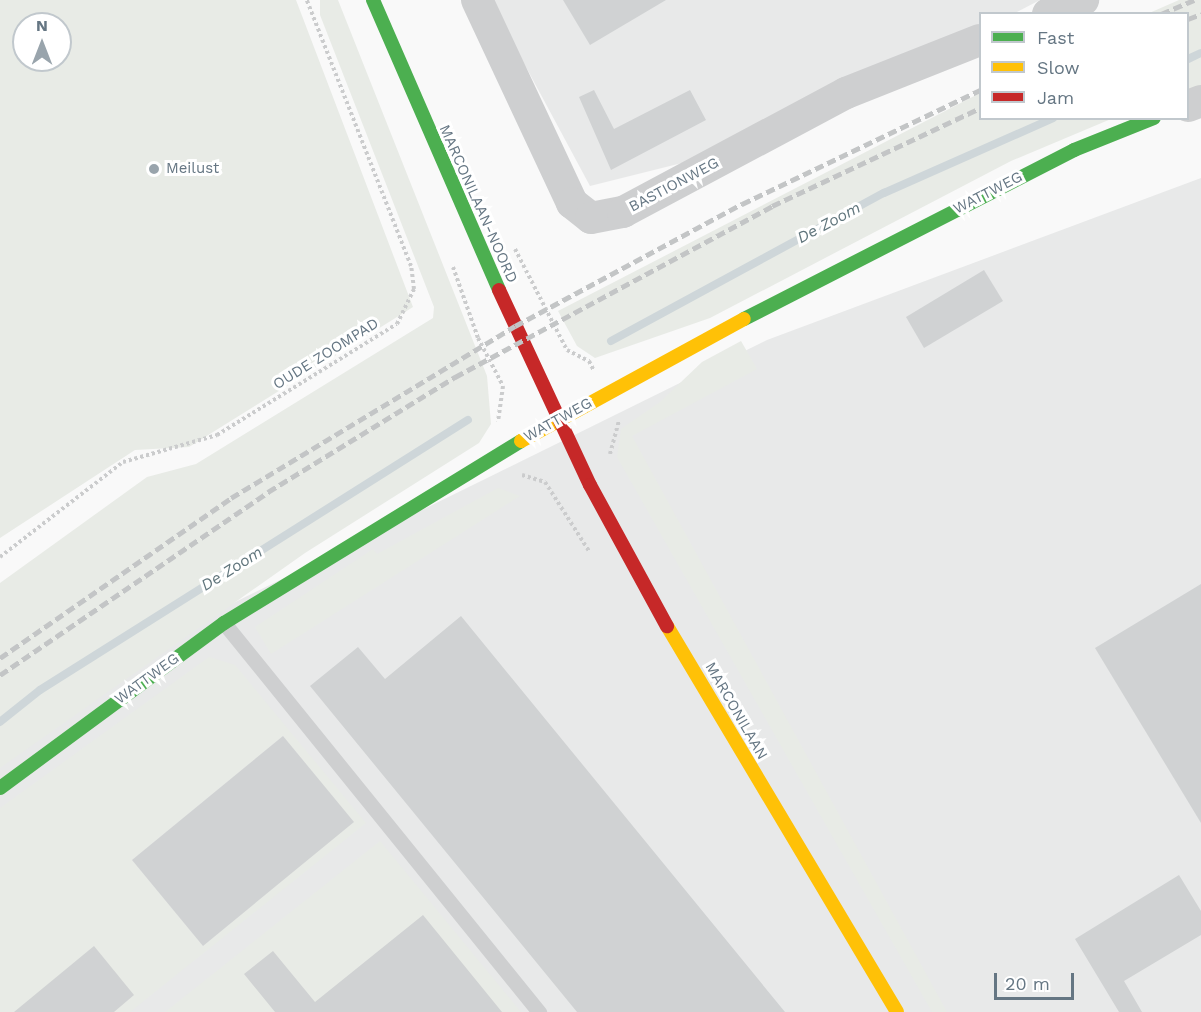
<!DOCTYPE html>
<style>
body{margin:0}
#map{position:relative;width:1201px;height:1012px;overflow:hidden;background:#f9f9f9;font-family:"Work Sans",sans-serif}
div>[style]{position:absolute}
.built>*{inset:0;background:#e8e9e9}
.green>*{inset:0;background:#e8ebe6}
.stream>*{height:8px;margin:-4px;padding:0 4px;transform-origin:4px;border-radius:4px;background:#ced6d9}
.building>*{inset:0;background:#d0d2d3}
.path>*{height:4px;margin-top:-2px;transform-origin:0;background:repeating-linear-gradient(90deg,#cbcccd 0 3px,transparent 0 6px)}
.lane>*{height:15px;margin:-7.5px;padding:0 7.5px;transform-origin:7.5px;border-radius:7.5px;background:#cecfd0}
.street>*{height:32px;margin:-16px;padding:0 16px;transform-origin:16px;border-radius:16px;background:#cecfd0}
.fast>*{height:14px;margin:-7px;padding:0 7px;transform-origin:7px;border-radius:7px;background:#4caf50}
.slow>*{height:14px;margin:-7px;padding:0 7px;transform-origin:7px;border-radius:7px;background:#ffc107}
.jam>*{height:14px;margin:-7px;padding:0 7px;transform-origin:7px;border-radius:7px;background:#c62828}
.rail>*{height:4.5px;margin-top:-2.25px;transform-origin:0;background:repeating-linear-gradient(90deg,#c3c5c6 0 9px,transparent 0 13.5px)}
.dots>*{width:16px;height:16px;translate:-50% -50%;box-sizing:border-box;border:3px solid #fff;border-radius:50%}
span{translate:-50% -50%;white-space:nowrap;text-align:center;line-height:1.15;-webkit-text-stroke:6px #fff;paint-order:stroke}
.poi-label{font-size:15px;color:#657683}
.left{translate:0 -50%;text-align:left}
.street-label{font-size:15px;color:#657683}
.water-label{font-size:16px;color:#60757c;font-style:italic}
.legend{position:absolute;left:979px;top:12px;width:210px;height:108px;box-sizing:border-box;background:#fff;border:2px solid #c1c8cd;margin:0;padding:8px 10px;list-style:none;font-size:18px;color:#657683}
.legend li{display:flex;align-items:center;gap:12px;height:30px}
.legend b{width:30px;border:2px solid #c1c8cd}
.north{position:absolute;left:12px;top:12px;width:60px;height:60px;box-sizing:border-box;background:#fff;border:2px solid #c1c8cd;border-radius:50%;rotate:0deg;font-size:16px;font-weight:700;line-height:24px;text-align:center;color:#657683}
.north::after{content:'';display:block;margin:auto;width:21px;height:27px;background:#99a4ac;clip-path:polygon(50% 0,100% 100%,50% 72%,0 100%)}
.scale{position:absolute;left:994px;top:973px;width:80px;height:27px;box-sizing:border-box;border:3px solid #657683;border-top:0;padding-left:8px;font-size:18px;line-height:21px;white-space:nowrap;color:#657683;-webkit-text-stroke:4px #fff;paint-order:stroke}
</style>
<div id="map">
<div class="built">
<div style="clip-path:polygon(490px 0,1040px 0,1015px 13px,980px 14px,980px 32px,782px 138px,590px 186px)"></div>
<div style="clip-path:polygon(1201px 178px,1201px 1012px,0 1012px,0 721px,6px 715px,767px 340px)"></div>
</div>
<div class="green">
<div style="clip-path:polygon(evenodd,0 0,296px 0,413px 307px,189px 447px,135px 450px,0 538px,0 0,24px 24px,60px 24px,60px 60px,24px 60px,24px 24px)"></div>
<div style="clip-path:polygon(320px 0,338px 0,487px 376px,491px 424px,479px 443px,305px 553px,0 768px,0 583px,147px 477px,196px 464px,433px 318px,434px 307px,320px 15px)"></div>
<div style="clip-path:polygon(1179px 0,1201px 0,1201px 94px,1188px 95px,1188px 14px,1147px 14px)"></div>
<div style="clip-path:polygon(980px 93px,980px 118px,1111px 119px,1011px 161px,710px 318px,595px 358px,577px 346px,558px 311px)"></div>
<div style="clip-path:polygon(741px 341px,757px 369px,632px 436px,947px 1012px,932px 1012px,617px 457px,621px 429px,660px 402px,702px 362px)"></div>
<div style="clip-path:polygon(498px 488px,520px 496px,271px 654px,255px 627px,373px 549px,377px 554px)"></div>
<div style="clip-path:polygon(evenodd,209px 657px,235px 665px,366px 823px,130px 1012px,0 1012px,0 808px,209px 657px,283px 736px,353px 822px,203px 946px,132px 860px,283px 736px)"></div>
<div style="clip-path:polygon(380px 841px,521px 1012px,165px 1012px,184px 997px)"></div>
</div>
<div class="stream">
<div style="left:1188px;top:59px;width:14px;rotate:-25deg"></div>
<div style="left:611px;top:341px;width:311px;rotate:-28.5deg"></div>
<div style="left:884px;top:193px;width:185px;rotate:-23.9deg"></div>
<div style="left:0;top:722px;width:51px;rotate:-38.7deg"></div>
<div style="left:40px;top:690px;width:506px;rotate:-32.25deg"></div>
</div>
<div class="building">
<div style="clip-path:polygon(563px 0,666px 0,590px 45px)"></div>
<div style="clip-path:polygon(594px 90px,614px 129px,690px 90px,706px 120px,611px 170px,579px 97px)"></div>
<div style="clip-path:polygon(984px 270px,1003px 301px,924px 348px,906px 317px)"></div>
<div style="clip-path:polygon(1201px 584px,1201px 823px,1095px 648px)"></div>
<div style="clip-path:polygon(461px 616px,785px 1012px,577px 1012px,310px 686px,358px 647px,385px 679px)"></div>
<div style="clip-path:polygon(283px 736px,354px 822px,203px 946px,132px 860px)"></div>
<div style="clip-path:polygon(1179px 875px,1201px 911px,1201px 935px,1124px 981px,1142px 1012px,1119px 1012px,1075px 939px)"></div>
<div style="clip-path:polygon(423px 915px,502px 1012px,275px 1012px,244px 974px,273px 951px,315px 1002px)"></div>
<div style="clip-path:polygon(94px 946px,134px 995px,114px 1012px,14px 1012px)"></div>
</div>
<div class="path">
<div style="left:515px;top:249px;width:114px;rotate:62.8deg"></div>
<div style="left:567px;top:350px;width:25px;rotate:27deg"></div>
<div style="left:589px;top:361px;width:11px;rotate:63deg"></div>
<div style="left:453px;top:267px;width:75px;rotate:70.6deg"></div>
<div style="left:478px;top:338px;width:54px;rotate:62.5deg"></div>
<div style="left:503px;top:386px;width:36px;rotate:98deg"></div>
<div style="left:610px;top:454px;width:35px;rotate:-75deg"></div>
<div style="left:522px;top:475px;width:24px;rotate:17deg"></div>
<div style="left:545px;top:482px;width:82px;rotate:57.5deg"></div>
<div style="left:0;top:557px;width:155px;rotate:-37.7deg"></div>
<div style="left:123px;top:462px;width:98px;rotate:-16deg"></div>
<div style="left:217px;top:435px;width:211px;rotate:-31.7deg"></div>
<div style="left:397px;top:324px;width:39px;rotate:-64deg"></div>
<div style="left:414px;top:289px;width:23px;rotate:-97deg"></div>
<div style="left:411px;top:266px;width:286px;rotate:-111.4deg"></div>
</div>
<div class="lane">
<div style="left:224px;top:623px;width:501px;rotate:51deg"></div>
</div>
<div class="street">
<div style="left:477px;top:0;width:224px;rotate:64.9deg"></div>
<div style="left:572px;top:203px;width:24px;rotate:38deg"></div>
<div style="left:591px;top:218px;width:33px;rotate:-11deg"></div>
<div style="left:623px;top:212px;width:253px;rotate:-28.1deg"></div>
<div style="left:846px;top:93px;width:144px;rotate:-21.6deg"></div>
<div style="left:1048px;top:14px;width:38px;rotate:-22deg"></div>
<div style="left:1188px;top:106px;width:14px;rotate:-21deg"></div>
</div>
<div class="fast">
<div style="left:373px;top:0;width:316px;rotate:66.5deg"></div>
<div style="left:744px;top:319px;width:371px;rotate:-27.1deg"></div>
<div style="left:1074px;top:150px;width:86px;rotate:-21.8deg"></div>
<div style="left:0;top:788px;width:278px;rotate:-36.4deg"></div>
<div style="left:224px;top:623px;width:348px;rotate:-31.5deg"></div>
</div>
<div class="slow">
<div style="left:521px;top:441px;width:254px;rotate:-28.7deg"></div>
<div style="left:667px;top:626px;width:449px;rotate:59.2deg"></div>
</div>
<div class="jam">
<div style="left:499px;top:290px;width:215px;rotate:65deg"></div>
<div style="left:590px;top:485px;width:161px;rotate:61.4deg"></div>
</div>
<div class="rail">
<div style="left:1161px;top:14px;width:36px;rotate:-23deg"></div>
<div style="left:1188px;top:19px;width:14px;rotate:-21deg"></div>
<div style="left:0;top:658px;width:281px;rotate:-34.7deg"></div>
<div style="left:231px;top:498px;width:332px;rotate:-31.2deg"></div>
<div style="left:515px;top:326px;width:258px;rotate:-28.3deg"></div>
<div style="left:742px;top:204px;width:264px;rotate:-25.6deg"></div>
<div style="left:0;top:675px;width:325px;rotate:-34.3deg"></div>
<div style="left:268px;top:492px;width:220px;rotate:-31.6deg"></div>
<div style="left:455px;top:377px;width:360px;rotate:-28.3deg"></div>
<div style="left:772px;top:206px;width:230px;rotate:-25.2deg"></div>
</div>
<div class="dots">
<div style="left:154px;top:169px;background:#99a4ac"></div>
</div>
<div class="poi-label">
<span class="left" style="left:166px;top:169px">Meilust</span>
</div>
<div class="street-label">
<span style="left:674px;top:185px;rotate:-28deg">BASTIONWEG</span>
<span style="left:988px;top:193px;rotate:-27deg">WATTWEG</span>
<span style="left:478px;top:204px;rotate:66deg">MARCONILAAN-NOORD</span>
<span style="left:326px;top:354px;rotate:-32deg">OUDE ZOOMPAD</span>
<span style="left:558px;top:420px;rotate:-29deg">WATTWEG</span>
<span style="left:147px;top:679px;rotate:-36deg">WATTWEG</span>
<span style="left:736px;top:711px;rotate:60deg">MARCONILAAN</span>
</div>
<div class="water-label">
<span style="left:829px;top:223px;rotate:-28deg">De Zoom</span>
<span style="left:232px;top:569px;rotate:-32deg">De Zoom</span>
</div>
<ul class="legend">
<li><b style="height:8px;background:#4caf50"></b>Fast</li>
<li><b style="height:8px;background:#ffc107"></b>Slow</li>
<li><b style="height:8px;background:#c62828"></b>Jam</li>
</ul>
<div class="north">N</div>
<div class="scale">20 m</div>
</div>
